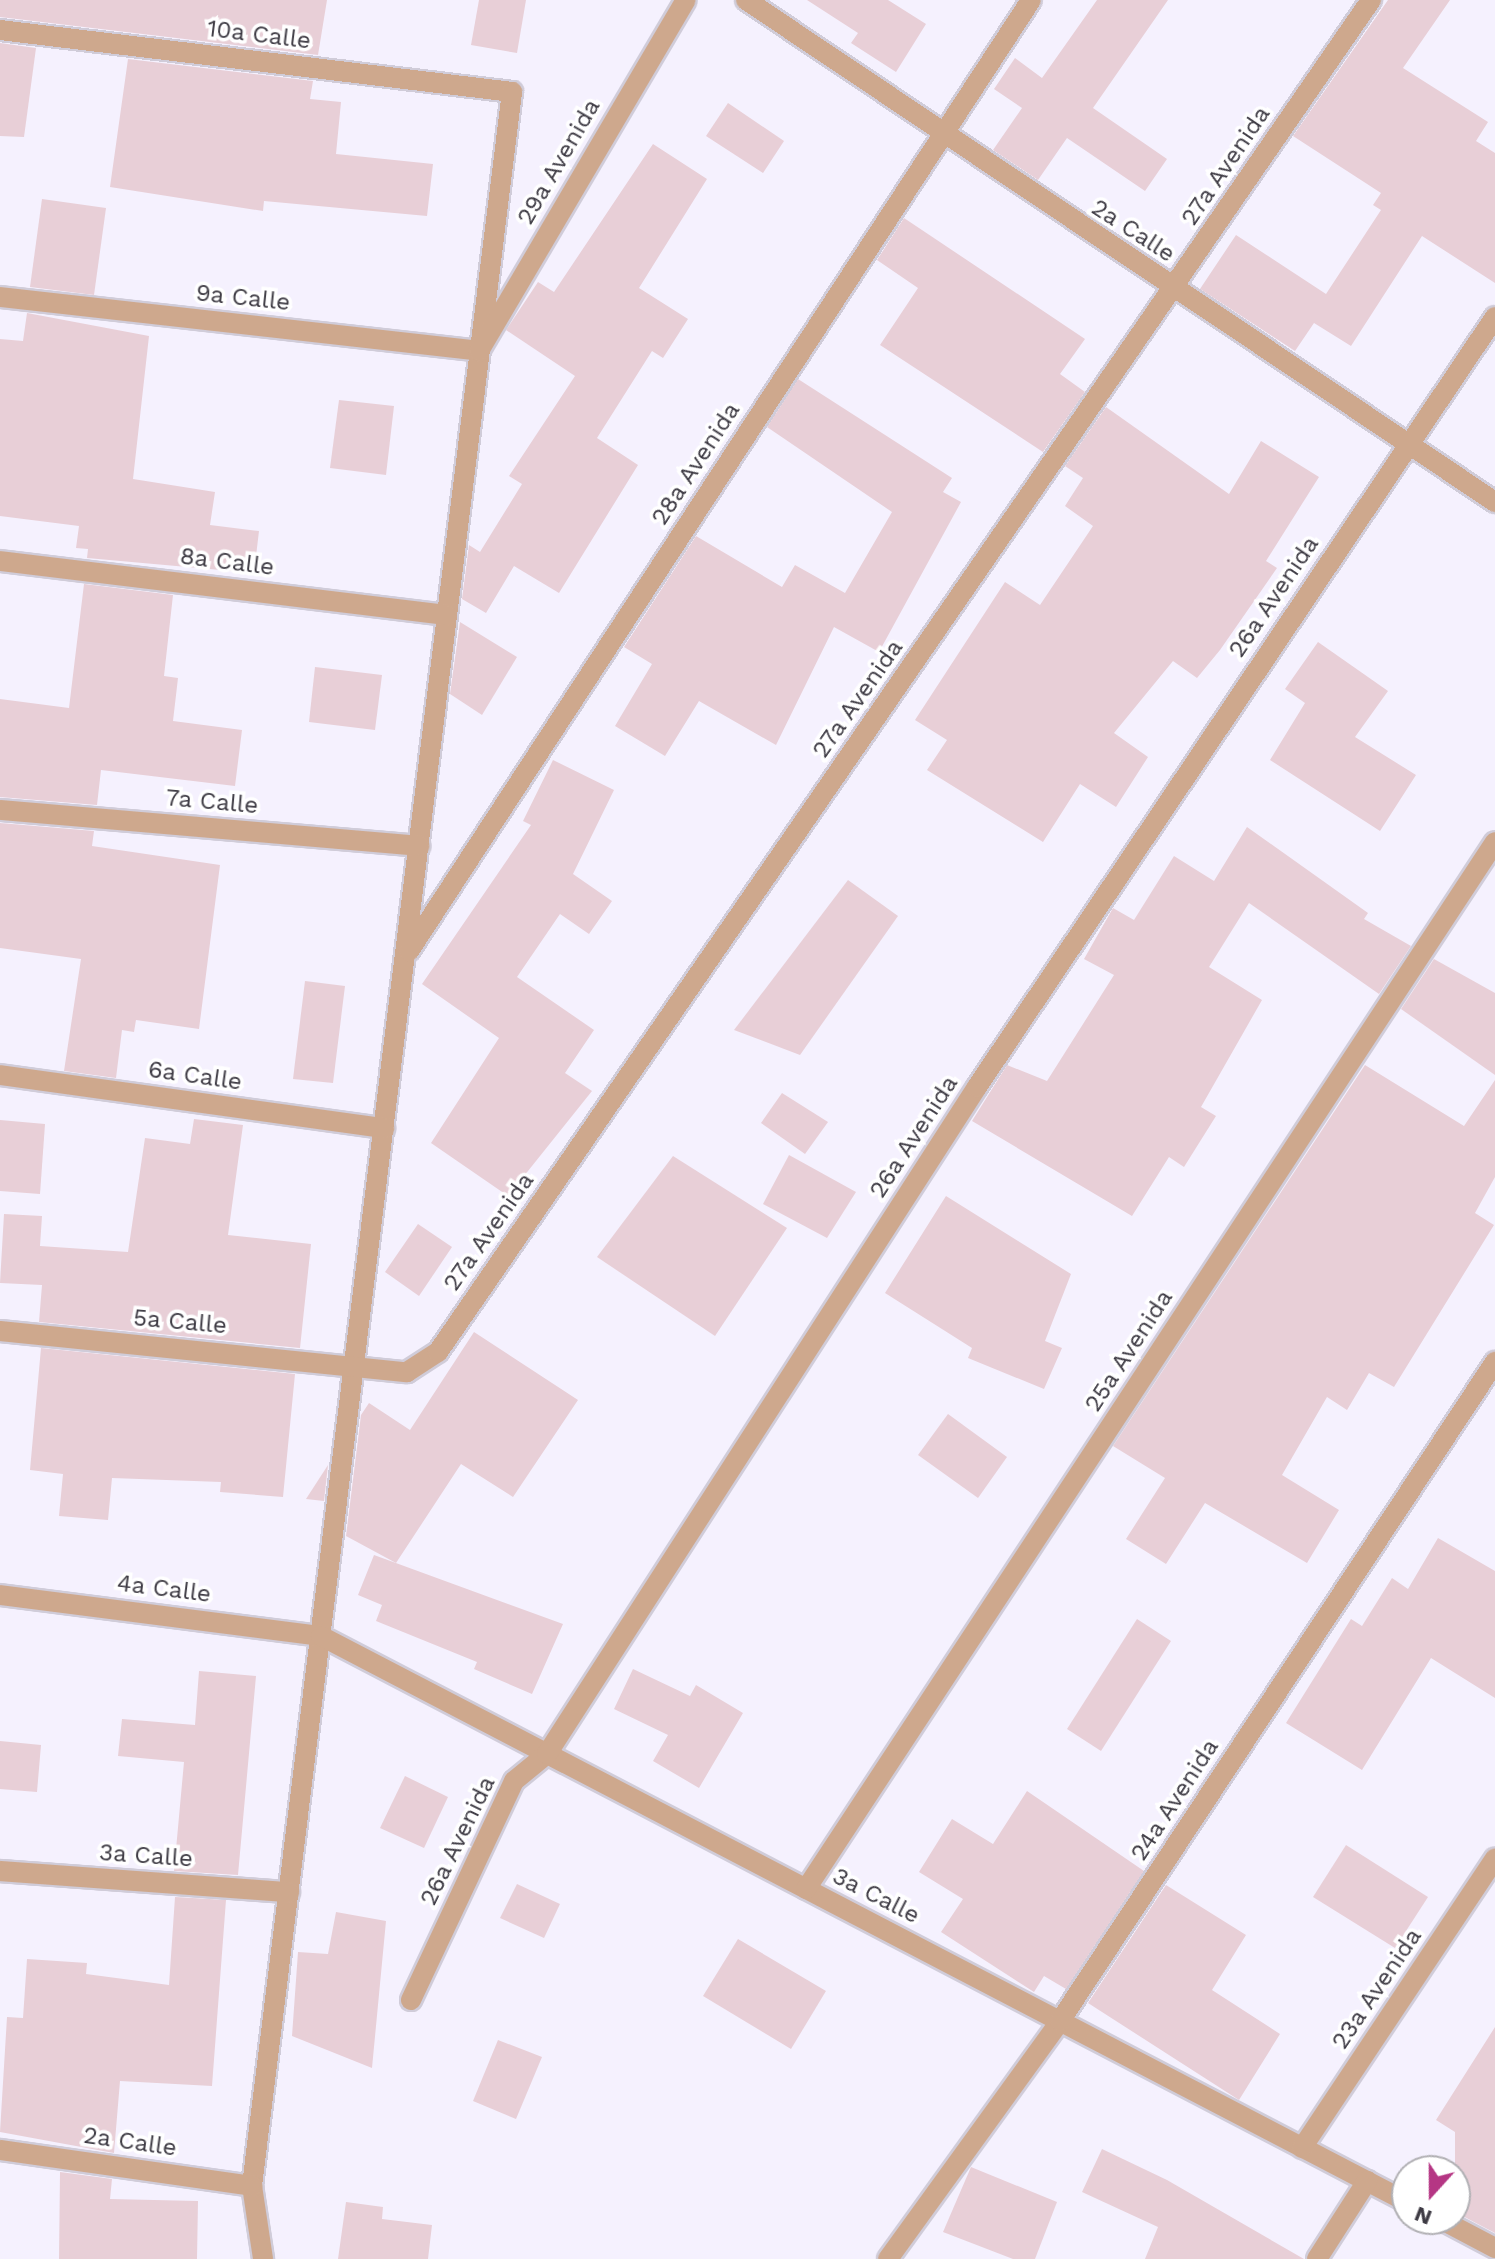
<!DOCTYPE html>
<style>
body{margin:0}
#map{position:relative;width:1495px;height:2259px;overflow:hidden;background:#f5f1fe;font-family:"Work Sans",sans-serif}
div>[style]{position:absolute}
.building>*{inset:0;background:#e8cfd7}
.roads{filter:drop-shadow(2px 0 #d0ccd9) drop-shadow(-2px 0 #d0ccd9) drop-shadow(0 2px #d0ccd9) drop-shadow(0 -2px #d0ccd9)}
.minor>*{height:20px;margin:-10px;padding:0 10px;transform-origin:10px;border-radius:10px;background:#cea88d}
span{translate:-50% -50%;white-space:nowrap;text-align:center;line-height:1.15;-webkit-text-stroke:7px #fff;paint-order:stroke}
.street-label{font-size:24px;color:#3d3a43}
.north{position:absolute;left:1391px;top:2155px;width:80px;height:80px;box-sizing:border-box;background:#fff;border:2px solid #b1b0b4;border-radius:50%;rotate:201deg;font-size:22px;font-weight:700;line-height:32px;text-align:center;color:#3d3a43}
.north::after{content:'';display:block;margin:auto;width:28px;height:36px;background:#b53684;clip-path:polygon(50% 0,100% 100%,50% 72%,0 100%)}
</style>
<div id="map">
<div class="building">
<div style="clip-path:polygon(0 0,327px 0,318px 55px,0 17px)"></div>
<div style="clip-path:polygon(479px 0,526px 0,517px 53px,471px 45px)"></div>
<div style="clip-path:polygon(807px 0,888px 0,926px 24px,896px 72px,851px 43px,858px 33px)"></div>
<div style="clip-path:polygon(1097px 0,1168px 0,1093px 108px,1167px 159px,1145px 191px,1067px 138px,1038px 180px,993px 150px,1022px 108px,994px 89px,1015px 58px,1042px 78px)"></div>
<div style="clip-path:polygon(1388px 0,1450px 0,1403px 68px,1488px 122px,1476px 141px,1495px 153px,1495px 283px,1422px 236px,1351px 346px,1314px 323px,1295px 351px,1200px 289px,1236px 235px,1326px 294px,1381px 210px,1373px 205px,1381px 193px,1293px 136px)"></div>
<div style="clip-path:polygon(0 43px,36px 48px,24px 137px,0 136px)"></div>
<div style="clip-path:polygon(128px 59px,313px 81px,310px 99px,341px 102px,336px 154px,433px 164px,427px 216px,264px 201px,263px 211px,110px 187px)"></div>
<div style="clip-path:polygon(728px 103px,784px 141px,763px 173px,706px 136px)"></div>
<div style="clip-path:polygon(653px 144px,707px 179px,639px 288px,688px 319px,663px 358px,652px 351px,597px 438px,638px 465px,559px 593px,514px 566px,486px 613px,462px 599px,469px 545px,480px 552px,522px 484px,509px 476px,575px 376px,506px 330px,538px 282px,554px 292px)"></div>
<div style="clip-path:polygon(42px 199px,106px 208px,94px 295px,30px 287px)"></div>
<div style="clip-path:polygon(904px 218px,1085px 339px,1060px 374px,1085px 392px,1043px 452px,880px 345px,918px 288px,877px 260px)"></div>
<div style="clip-path:polygon(27px 313px,149px 336px,133px 479px,215px 492px,210px 525px,259px 531px,254px 573px,87px 558px,88px 549px,76px 548px,79px 526px,0 516px,0 339px,23px 341px)"></div>
<div style="clip-path:polygon(798px 379px,952px 478px,943px 492px,961px 502px,879px 652px,834px 627px,776px 745px,699px 701px,665px 756px,615px 726px,652px 664px,624px 647px,696px 536px,782px 587px,795px 565px,845px 593px,892px 512px,767px 427px)"></div>
<div style="clip-path:polygon(339px 400px,394px 406px,386px 475px,330px 468px)"></div>
<div style="clip-path:polygon(1106px 407px,1229px 494px,1261px 441px,1319px 477px,1266px 561px,1277px 568px,1220px 650px,1197px 678px,1173px 661px,1114px 733px,1148px 757px,1116px 807px,1080px 784px,1043px 842px,927px 770px,947px 740px,915px 720px,1005px 582px,1040px 605px,1093px 526px,1065px 506px,1083px 478px,1065px 466px)"></div>
<div style="clip-path:polygon(84px 584px,173px 595px,164px 676px,178px 678px,173px 721px,242px 730px,235px 786px,101px 770px,97px 805px,0 797px,0 699px,69px 708px)"></div>
<div style="clip-path:polygon(460px 622px,517px 657px,482px 715px,450px 694px)"></div>
<div style="clip-path:polygon(1318px 642px,1388px 691px,1355px 737px,1416px 775px,1380px 831px,1270px 760px,1305px 703px,1285px 689px)"></div>
<div style="clip-path:polygon(315px 667px,382px 675px,375px 730px,309px 722px)"></div>
<div style="clip-path:polygon(553px 760px,614px 790px,573px 874px,612px 901px,589px 934px,560px 914px,517px 977px,594px 1030px,565px 1073px,592px 1091px,508px 1196px,431px 1143px,499px 1038px,422px 984px,531px 825px,523px 821px)"></div>
<div style="clip-path:polygon(0 823px,94px 831px,92px 846px,220px 865px,199px 1029px,136px 1020px,134px 1032px,122px 1030px,116px 1078px,64px 1071px,81px 959px,0 948px)"></div>
<div style="clip-path:polygon(1247px 827px,1368px 913px,1364px 919px,1411px 946px,1379px 994px,1249px 903px,1209px 967px,1262px 1000px,1201px 1107px,1216px 1116px,1184px 1167px,1169px 1157px,1132px 1216px,972px 1121px,1007px 1065px,1047px 1081px,1114px 975px,1084px 959px,1113px 908px,1134px 920px,1174px 856px,1214px 881px)"></div>
<div style="clip-path:polygon(848px 880px,898px 916px,800px 1055px,734px 1030px)"></div>
<div style="clip-path:polygon(1434px 959px,1495px 993px,1495px 1075px,1401px 1009px)"></div>
<div style="clip-path:polygon(305px 981px,345px 986px,333px 1083px,293px 1079px)"></div>
<div style="clip-path:polygon(1365px 1065px,1464px 1126px,1495px 1080px,1495px 1177px,1475px 1213px,1494px 1225px,1394px 1387px,1369px 1373px,1347px 1410px,1327px 1397px,1282px 1475px,1339px 1510px,1307px 1563px,1205px 1503px,1166px 1564px,1126px 1539px,1165px 1478px,1113px 1446px)"></div>
<div style="clip-path:polygon(782px 1093px,828px 1122px,805px 1154px,761px 1123px)"></div>
<div style="clip-path:polygon(194px 1119px,243px 1125px,228px 1235px,311px 1244px,300px 1348px,39px 1322px,42px 1285px,0 1283px,4px 1214px,42px 1216px,40px 1246px,128px 1252px,145px 1138px,190px 1144px)"></div>
<div style="clip-path:polygon(0 1120px,45px 1124px,40px 1194px,0 1191px)"></div>
<div style="clip-path:polygon(789px 1155px,856px 1192px,827px 1238px,763px 1204px)"></div>
<div style="clip-path:polygon(673px 1156px,787px 1228px,715px 1336px,597px 1257px)"></div>
<div style="clip-path:polygon(946px 1196px,1071px 1274px,1045px 1341px,1062px 1348px,1044px 1389px,968px 1358px,972px 1348px,885px 1293px)"></div>
<div style="clip-path:polygon(418px 1224px,452px 1247px,419px 1296px,385px 1272px)"></div>
<div style="clip-path:polygon(474px 1332px,578px 1400px,513px 1497px,461px 1464px,396px 1563px,346px 1536px,361px 1415px,369px 1403px,410px 1430px)"></div>
<div style="clip-path:polygon(41px 1348px,295px 1374px,283px 1497px,220px 1492px,221px 1482px,112px 1478px,108px 1520px,59px 1516px,63px 1474px,30px 1470px)"></div>
<div style="clip-path:polygon(948px 1414px,1007px 1457px,978px 1498px,918px 1455px)"></div>
<div style="clip-path:polygon(328px 1465px,324px 1501px,306px 1499px)"></div>
<div style="clip-path:polygon(1438px 1538px,1495px 1571px,1495px 1698px,1431px 1658px,1362px 1770px,1286px 1723px,1351px 1619px,1362px 1626px,1392px 1578px,1408px 1589px)"></div>
<div style="clip-path:polygon(374px 1555px,563px 1624px,532px 1694px,474px 1669px,477px 1662px,376px 1621px,382px 1605px,358px 1595px)"></div>
<div style="clip-path:polygon(1137px 1619px,1171px 1641px,1101px 1751px,1067px 1729px)"></div>
<div style="clip-path:polygon(633px 1669px,690px 1696px,696px 1685px,743px 1713px,699px 1788px,653px 1761px,668px 1735px,614px 1709px)"></div>
<div style="clip-path:polygon(199px 1671px,256px 1676px,238px 1875px,174px 1871px,184px 1762px,118px 1756px,122px 1719px,195px 1725px)"></div>
<div style="clip-path:polygon(0 1741px,41px 1745px,37px 1792px,0 1789px)"></div>
<div style="clip-path:polygon(405px 1776px,448px 1797px,424px 1848px,380px 1828px)"></div>
<div style="clip-path:polygon(1027px 1791px,1144px 1871px,1066px 1989px,1044px 1976px,1034px 1992px,941px 1932px,963px 1899px,919px 1872px,952px 1819px,993px 1844px)"></div>
<div style="clip-path:polygon(1346px 1845px,1428px 1897px,1395px 1948px,1313px 1897px)"></div>
<div style="clip-path:polygon(517px 1884px,560px 1904px,544px 1938px,500px 1918px)"></div>
<div style="clip-path:polygon(1166px 1885px,1246px 1935px,1212px 1990px,1280px 2034px,1239px 2100px,1088px 2003px)"></div>
<div style="clip-path:polygon(175px 1897px,226px 1900px,212px 2086px,120px 2081px,114px 2153px,0 2132px,7px 2017px,23px 2018px,27px 1959px,87px 1963px,86px 1974px,169px 1985px)"></div>
<div style="clip-path:polygon(336px 1912px,386px 1921px,372px 2068px,292px 2036px,298px 1952px,328px 1954px)"></div>
<div style="clip-path:polygon(738px 1939px,826px 1991px,791px 2049px,703px 1996px)"></div>
<div style="clip-path:polygon(1495px 2027px,1495px 2233px,1455px 2212px,1455px 2132px,1436px 2120px)"></div>
<div style="clip-path:polygon(498px 2040px,542px 2057px,516px 2119px,473px 2101px)"></div>
<div style="clip-path:polygon(1102px 2149px,1167px 2180px,1304px 2259px,1145px 2259px,1158px 2227px,1082px 2192px)"></div>
<div style="clip-path:polygon(971px 2167px,1057px 2202px,1035px 2259px,1013px 2259px,943px 2232px)"></div>
<div style="clip-path:polygon(60px 2172px,112px 2179px,110px 2199px,198px 2201px,197px 2259px,59px 2259px)"></div>
<div style="clip-path:polygon(346px 2202px,383px 2207px,382px 2219px,432px 2225px,428px 2259px,338px 2259px)"></div>
</div>
<div class="roads">
<div class="minor">
<div style="left:746px;top:0;width:902px;rotate:33.83deg"></div>
<div style="left:0;top:30px;width:516px;rotate:6.9deg"></div>
<div style="left:512px;top:92px;width:2110px;rotate:97.08deg"></div>
<div style="left:252px;top:2186px;width:74px;rotate:81.4deg"></div>
<div style="left:0;top:297px;width:482px;rotate:6.4deg"></div>
<div style="left:479px;top:351px;width:407px;rotate:-59.5deg"></div>
<div style="left:0;top:561px;width:450px;rotate:6.9deg"></div>
<div style="left:0;top:810px;width:421px;rotate:4.9deg"></div>
<div style="left:409px;top:951px;width:1136px;rotate:-56.81deg"></div>
<div style="left:0;top:1075px;width:388px;rotate:7.9deg"></div>
<div style="left:0;top:1331px;width:409px;rotate:5.8deg"></div>
<div style="left:407px;top:1372px;width:37px;rotate:-33deg"></div>
<div style="left:438px;top:1352px;width:1643px;rotate:-55.39deg"></div>
<div style="left:0;top:1595px;width:324px;rotate:7.3deg"></div>
<div style="left:321px;top:1636px;width:1225px;rotate:27.53deg"></div>
<div style="left:0;top:1871px;width:290px;rotate:4.2deg"></div>
<div style="left:806px;top:1889px;width:1253px;rotate:-56.65deg"></div>
<div style="left:411px;top:2000px;width:242px;rotate:-64.8deg"></div>
<div style="left:514px;top:1781px;width:43px;rotate:-39.3deg"></div>
<div style="left:547px;top:1754px;width:794px;rotate:-57.19deg"></div>
<div style="left:977px;top:1087px;width:928px;rotate:-56.07deg"></div>
<div style="left:1302px;top:2148px;width:348px;rotate:-56.3deg"></div>
<div style="left:0;top:2150px;width:255px;rotate:8.1deg"></div>
<div style="left:1440px;top:2219px;width:62px;rotate:27.8deg"></div>
<div style="left:888px;top:2259px;width:294px;rotate:-54.1deg"></div>
<div style="left:1060px;top:2021px;width:790px;rotate:-56.57deg"></div>
<div style="left:1317px;top:2259px;width:93px;rotate:-57.3deg"></div>
</div>
</div>
<div class="street-label">
<span style="left:259px;top:35px;rotate:7deg">10a Calle</span>
<span style="left:559px;top:162px;rotate:-60deg">29a Avenida</span>
<span style="left:1226px;top:166px;rotate:-56deg">27a Avenida</span>
<span style="left:1133px;top:231px;rotate:33deg">2a Calle</span>
<span style="left:243px;top:298px;rotate:6deg">9a Calle</span>
<span style="left:696px;top:464px;rotate:-57deg">28a Avenida</span>
<span style="left:227px;top:562px;rotate:7deg">8a Calle</span>
<span style="left:1274px;top:597px;rotate:-56deg">26a Avenida</span>
<span style="left:858px;top:699px;rotate:-55deg">27a Avenida</span>
<span style="left:212px;top:802px;rotate:5deg">7a Calle</span>
<span style="left:195px;top:1076px;rotate:8deg">6a Calle</span>
<span style="left:914px;top:1137px;rotate:-57deg">26a Avenida</span>
<span style="left:489px;top:1232px;rotate:-55deg">27a Avenida</span>
<span style="left:180px;top:1322px;rotate:5deg">5a Calle</span>
<span style="left:1129px;top:1351px;rotate:-57deg">25a Avenida</span>
<span style="left:164px;top:1589px;rotate:7deg">4a Calle</span>
<span style="left:1175px;top:1800px;rotate:-57deg">24a Avenida</span>
<span style="left:458px;top:1841px;rotate:-64deg">26a Avenida</span>
<span style="left:146px;top:1856px;rotate:4deg">3a Calle</span>
<span style="left:876px;top:1896px;rotate:27deg">3a Calle</span>
<span style="left:1377px;top:1989px;rotate:-56deg">23a Avenida</span>
<span style="left:130px;top:2142px;rotate:8deg">2a Calle</span>
</div>
<div class="north">N</div>
</div>
